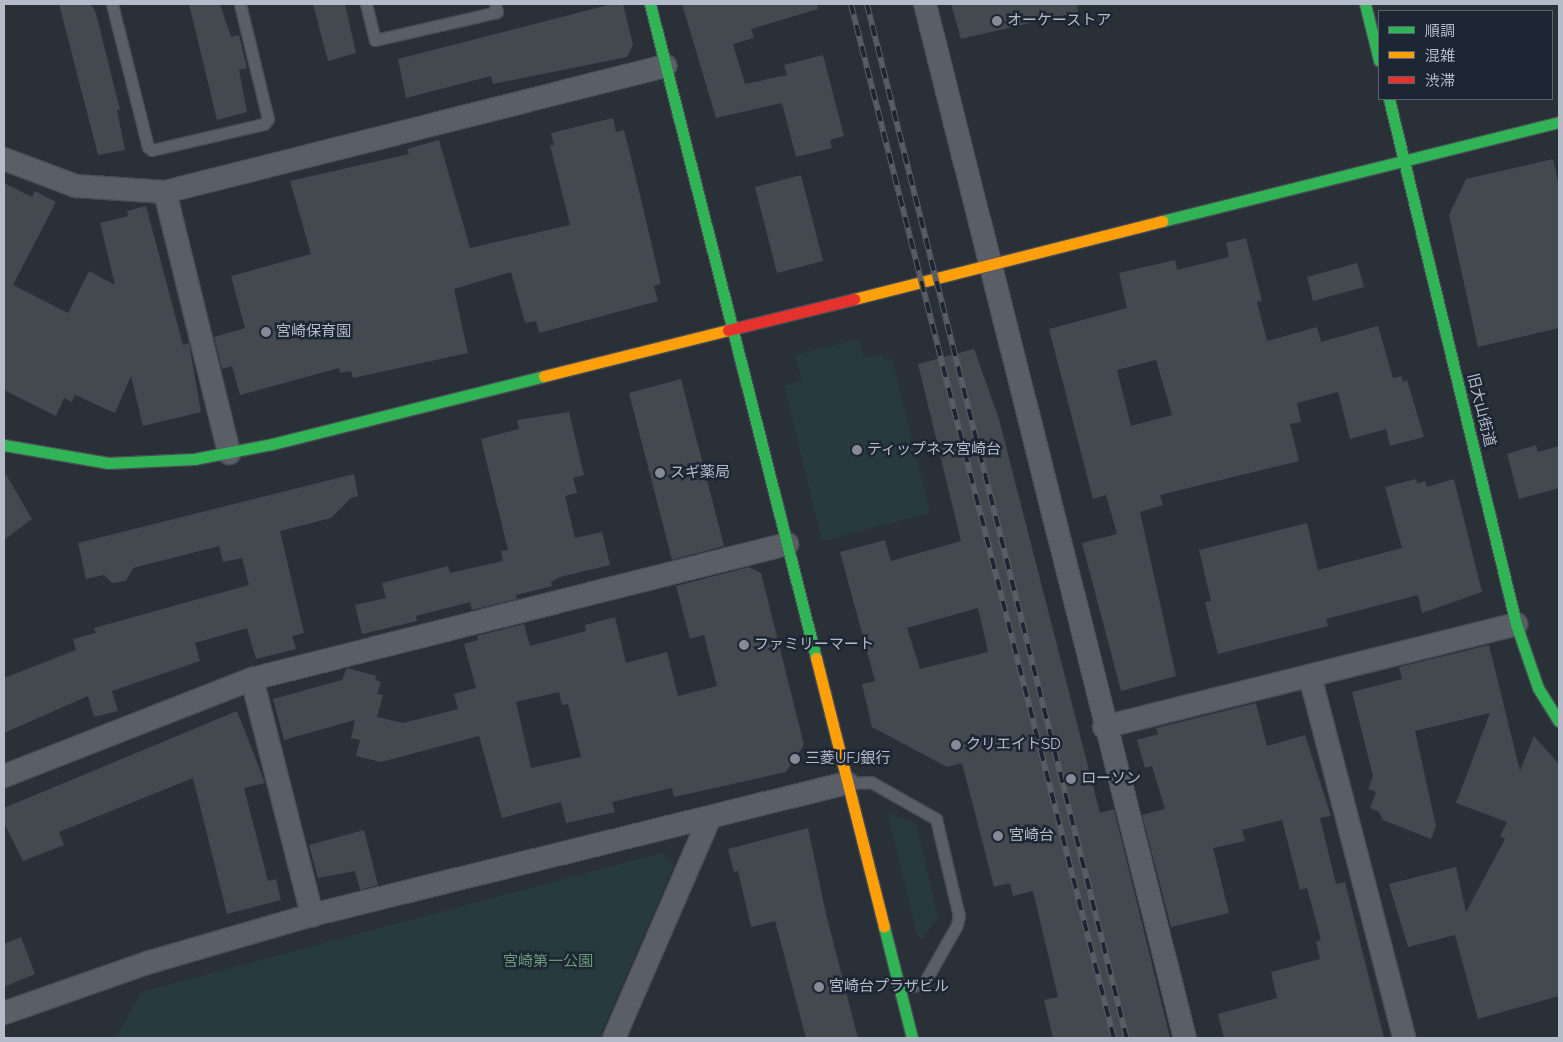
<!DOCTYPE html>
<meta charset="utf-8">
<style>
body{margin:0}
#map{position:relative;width:1563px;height:1042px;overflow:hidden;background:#2a3038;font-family:Raleway,"Noto Sans JP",sans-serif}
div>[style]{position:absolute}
.green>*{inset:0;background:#273a3e}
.building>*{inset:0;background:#444950}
.roads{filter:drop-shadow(1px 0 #484c53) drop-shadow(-1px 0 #484c53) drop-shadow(0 1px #484c53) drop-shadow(0 -1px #484c53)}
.lane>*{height:11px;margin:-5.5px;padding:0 5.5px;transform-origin:5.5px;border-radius:5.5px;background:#5a5e66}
.street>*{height:22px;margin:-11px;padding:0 11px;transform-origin:11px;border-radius:11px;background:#5a5e66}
.fast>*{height:11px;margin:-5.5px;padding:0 5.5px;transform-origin:5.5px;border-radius:5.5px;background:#30b455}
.slow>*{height:11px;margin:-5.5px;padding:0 5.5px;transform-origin:5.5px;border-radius:5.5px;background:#ff9f0a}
.jam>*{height:11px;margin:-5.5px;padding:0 5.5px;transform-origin:5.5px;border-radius:5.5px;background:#e5322d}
.rail>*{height:5.5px;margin-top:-2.75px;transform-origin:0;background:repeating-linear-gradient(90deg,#1d2633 0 11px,#595d64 0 22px);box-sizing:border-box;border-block:1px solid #595d64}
.dots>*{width:14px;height:14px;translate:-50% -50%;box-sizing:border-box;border:2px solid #1d2633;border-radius:50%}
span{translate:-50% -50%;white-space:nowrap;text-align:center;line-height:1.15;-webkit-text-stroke:5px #1d2633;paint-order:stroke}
.poi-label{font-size:15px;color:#b4bcc9}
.left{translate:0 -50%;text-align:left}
.street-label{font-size:15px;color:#b4bcc9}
.park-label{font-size:15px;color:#6b9a76}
.frame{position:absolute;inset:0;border:5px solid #b4bcc9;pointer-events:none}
.legend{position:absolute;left:1378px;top:10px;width:175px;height:90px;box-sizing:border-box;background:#1d2633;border:1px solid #59626f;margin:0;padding:6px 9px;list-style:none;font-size:15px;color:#b4bcc9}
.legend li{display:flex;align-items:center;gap:10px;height:25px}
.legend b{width:25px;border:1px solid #59626f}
</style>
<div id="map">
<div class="green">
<div style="clip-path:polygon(859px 339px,864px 358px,883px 354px,884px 360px,892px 358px,930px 513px,822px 541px,784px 386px,802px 381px,795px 355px)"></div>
<div style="clip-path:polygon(888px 813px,916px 824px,938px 918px,922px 939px,917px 936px)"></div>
<div style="clip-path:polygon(661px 853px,674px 866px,599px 1038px,116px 1038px,141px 992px)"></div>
</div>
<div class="building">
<div style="clip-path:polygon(59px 4px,91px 4px,96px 13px,120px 110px,117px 110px,125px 150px,98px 155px)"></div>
<div style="clip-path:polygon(189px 4px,220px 4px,231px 37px,239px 35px,247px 68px,239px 70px,247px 112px,217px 120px)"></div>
<div style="clip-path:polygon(313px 4px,345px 4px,356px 53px,328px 61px)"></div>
<div style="clip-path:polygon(612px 4px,623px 4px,633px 45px,627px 57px,493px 84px,491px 76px,406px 98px,398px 59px)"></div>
<div style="clip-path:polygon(682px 4px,817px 4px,818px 9px,751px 29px,754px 38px,733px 44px,745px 84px,787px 75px,784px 65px,823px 55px,844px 136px,830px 140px,832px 148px,796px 157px,782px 103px,716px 118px)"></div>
<div style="clip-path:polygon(951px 4px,1077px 4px,1078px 12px,961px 39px)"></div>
<div style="clip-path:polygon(613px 118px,616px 132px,624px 130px,636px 178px,661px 284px,654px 286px,658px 301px,539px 333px,536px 321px,525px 323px,511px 272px,454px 289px,468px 353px,353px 378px,351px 371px,340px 373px,339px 368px,240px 395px,232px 366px,222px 369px,214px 337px,245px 328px,231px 276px,311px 254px,290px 181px,409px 154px,407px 149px,439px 140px,470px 248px,570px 225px,550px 145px,554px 145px,551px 133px)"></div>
<div style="clip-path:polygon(1553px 159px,1559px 186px,1559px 328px,1478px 347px,1449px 215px,1466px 179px)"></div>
<div style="clip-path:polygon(801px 175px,823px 261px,777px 273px,755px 187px)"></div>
<div style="clip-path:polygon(4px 183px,32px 197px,35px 191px,56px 202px,13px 285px,68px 313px,89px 271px,115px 285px,100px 223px,128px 216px,127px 211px,146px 206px,183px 345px,189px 343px,201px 412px,143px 426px,131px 376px,115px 413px,75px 395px,72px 402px,64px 398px,56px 416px,4px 390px)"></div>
<div style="clip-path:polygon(evenodd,1246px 238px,1262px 301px,1257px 302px,1267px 341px,1317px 327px,1321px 342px,1378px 326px,1393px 378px,1401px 376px,1403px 382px,1407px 380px,1424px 437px,1390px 446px,1386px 429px,1350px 439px,1338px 392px,1297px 403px,1301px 422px,1290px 424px,1299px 461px,1160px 495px,1163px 505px,1140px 512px,1176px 676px,1121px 691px,1082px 543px,1117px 534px,1106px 495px,1093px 499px,1049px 329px,1127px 308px,1119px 273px,1175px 260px,1177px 270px,1229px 257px,1226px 243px,1246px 238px,1156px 360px,1172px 415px,1131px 426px,1117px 370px,1156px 360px)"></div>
<div style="clip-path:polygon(1357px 263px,1364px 287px,1313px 301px,1307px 277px)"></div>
<div style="clip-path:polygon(evenodd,974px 349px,999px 419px,1100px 813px,1114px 809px,1170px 1038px,1053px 1038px,1044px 1000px,1058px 997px,1033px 891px,1013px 896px,1010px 883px,994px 887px,962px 763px,947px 767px,872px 727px,862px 684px,875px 681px,840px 552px,885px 540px,891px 561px,961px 541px,918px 364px,974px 349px,978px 608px,988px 652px,920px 669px,907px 628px,978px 608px)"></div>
<div style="clip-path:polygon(681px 379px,724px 546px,672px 560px,629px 393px)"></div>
<div style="clip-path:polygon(569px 412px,584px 475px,573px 478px,577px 493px,565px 496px,575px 538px,602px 532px,610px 565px,560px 577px,551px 582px,552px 586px,516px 595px,517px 599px,472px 610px,470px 602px,416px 616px,417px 621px,362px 634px,355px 605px,386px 598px,382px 583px,448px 566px,450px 573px,503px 561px,501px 551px,508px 550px,481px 439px,519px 429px,517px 420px)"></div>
<div style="clip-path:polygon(1536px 445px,1538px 452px,1559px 446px,1559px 488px,1519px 499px,1507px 454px)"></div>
<div style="clip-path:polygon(4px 471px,32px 519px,4px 540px)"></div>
<div style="clip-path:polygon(354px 474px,358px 496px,351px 498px,331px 518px,280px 531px,304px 633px,292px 636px,296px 649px,256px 659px,247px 628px,195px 643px,200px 661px,112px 691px,118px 711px,94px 717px,88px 696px,4px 733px,4px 678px,76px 650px,73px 639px,96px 633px,94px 628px,249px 585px,242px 558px,223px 562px,219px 546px,133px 568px,126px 581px,112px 583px,104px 575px,86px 579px,78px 543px)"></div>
<div style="clip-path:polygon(1416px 479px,1417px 484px,1425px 481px,1427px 487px,1454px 479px,1482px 592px,1422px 613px,1418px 595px,1326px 619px,1328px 626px,1218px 654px,1205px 602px,1211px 601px,1199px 550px,1307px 523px,1318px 570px,1402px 548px,1385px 487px)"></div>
<div style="clip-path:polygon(evenodd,749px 567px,761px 573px,804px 745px,786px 772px,674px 797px,672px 788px,612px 802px,615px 812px,566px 823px,561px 802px,502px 818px,479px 736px,381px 762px,356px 756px,360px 740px,351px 738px,355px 720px,284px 740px,273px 699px,342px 680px,347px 668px,377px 676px,375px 680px,381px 682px,377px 694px,383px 695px,377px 717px,403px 723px,458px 709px,454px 694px,476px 688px,464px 644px,478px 640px,477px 636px,524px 624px,530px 646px,586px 631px,585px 625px,615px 617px,626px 663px,667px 652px,678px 696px,717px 686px,704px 635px,690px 639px,676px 586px,749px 567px,559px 692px,562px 705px,568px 704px,581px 757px,531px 768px,516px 702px,559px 692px)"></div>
<div style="clip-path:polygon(1489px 645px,1520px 771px,1534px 736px,1559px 764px,1559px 996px,1478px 1019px,1455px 935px,1408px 947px,1389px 884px,1456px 867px,1466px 912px,1505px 839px,1500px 836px,1507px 822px,1456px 803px,1490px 713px,1415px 731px,1436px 826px,1431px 839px,1383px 820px,1379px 812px,1370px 808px,1376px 792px,1368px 789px,1373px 776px,1352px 692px,1402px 679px,1399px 667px)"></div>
<div style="clip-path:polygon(1256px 703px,1267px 746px,1305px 735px,1331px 816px,1320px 818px,1336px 884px,1345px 882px,1384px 1038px,1224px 1038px,1218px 1014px,1277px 998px,1271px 972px,1320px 959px,1316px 942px,1321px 940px,1307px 888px,1300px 890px,1282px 820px,1242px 830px,1245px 841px,1213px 848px,1229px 913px,1171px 927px,1142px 815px,1165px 809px,1152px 766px,1145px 768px,1137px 740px,1158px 734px,1156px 728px)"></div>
<div style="clip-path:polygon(237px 711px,265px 783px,244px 788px,268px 881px,276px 879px,281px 900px,227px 914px,193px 778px,59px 832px,64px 845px,23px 861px,4px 823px,4px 808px)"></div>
<div style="clip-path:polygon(808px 828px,826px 914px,858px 1038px,806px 1038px,775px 921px,751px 927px,738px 871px,734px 872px,728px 849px)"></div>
<div style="clip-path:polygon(364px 830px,378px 885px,360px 890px,355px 871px,318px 878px,309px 845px)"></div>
<div style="clip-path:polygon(21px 937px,35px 974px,4px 987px,4px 944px)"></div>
</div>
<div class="roads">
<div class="lane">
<div style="left:112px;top:4px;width:147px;rotate:75.9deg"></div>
<div style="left:148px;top:147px;width:5px;rotate:37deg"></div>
<div style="left:152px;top:150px;width:115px;rotate:-13.1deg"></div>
<div style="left:264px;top:124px;width:6px;rotate:-51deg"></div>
<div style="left:268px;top:119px;width:118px;rotate:-103.7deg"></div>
<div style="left:366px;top:4px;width:37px;rotate:76deg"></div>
<div style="left:375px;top:40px;width:125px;rotate:-12.9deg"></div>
<div style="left:497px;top:12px;width:8px;rotate:-104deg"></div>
<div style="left:847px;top:783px;width:24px;rotate:-2deg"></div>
<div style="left:871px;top:782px;width:75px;rotate:29.6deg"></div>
<div style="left:936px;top:819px;width:100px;rotate:76.7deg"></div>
<div style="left:959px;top:916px;width:9px;rotate:103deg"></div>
<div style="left:957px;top:925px;width:67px;rotate:119.6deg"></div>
<div style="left:924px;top:983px;width:25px;rotate:164deg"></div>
</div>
<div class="street">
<div style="left:925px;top:4px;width:1066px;rotate:75.89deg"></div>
<div style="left:4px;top:159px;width:77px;rotate:20.6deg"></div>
<div style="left:76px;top:186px;width:89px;rotate:3.9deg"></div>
<div style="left:165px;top:192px;width:516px;rotate:-14.14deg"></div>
<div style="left:165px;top:192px;width:269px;rotate:76.2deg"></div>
<div style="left:1310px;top:676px;width:374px;rotate:75.4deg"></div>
<div style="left:252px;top:679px;width:244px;rotate:75.7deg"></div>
<div style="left:1104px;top:727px;width:425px;rotate:-14deg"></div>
<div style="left:4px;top:776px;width:266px;rotate:-21.4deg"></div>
<div style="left:252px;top:679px;width:552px;rotate:-14.16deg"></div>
<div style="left:4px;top:1013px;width:155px;rotate:-19.3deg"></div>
<div style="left:150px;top:962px;width:169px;rotate:-16.2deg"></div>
<div style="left:312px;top:915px;width:551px;rotate:-13.86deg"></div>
<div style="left:614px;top:1038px;width:239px;rotate:-66.5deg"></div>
</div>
<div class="fast">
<div style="left:650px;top:4px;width:675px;rotate:75.76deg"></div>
<div style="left:1365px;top:4px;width:58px;rotate:76deg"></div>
<div style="left:1389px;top:99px;width:540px;rotate:76.4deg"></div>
<div style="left:1516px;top:624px;width:68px;rotate:71deg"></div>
<div style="left:1538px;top:688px;width:39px;rotate:58deg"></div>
<div style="left:1162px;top:221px;width:409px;rotate:-14deg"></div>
<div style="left:4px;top:445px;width:106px;rotate:9.8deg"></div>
<div style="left:108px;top:463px;width:86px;rotate:-2.7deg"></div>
<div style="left:194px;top:459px;width:79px;rotate:-10.9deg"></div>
<div style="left:272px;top:444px;width:280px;rotate:-14deg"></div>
<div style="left:884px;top:927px;width:114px;rotate:75.8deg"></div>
</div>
<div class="slow">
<div style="left:854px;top:299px;width:318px;rotate:-14.2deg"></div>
<div style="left:544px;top:376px;width:190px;rotate:-14deg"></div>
<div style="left:816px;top:658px;width:277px;rotate:75.8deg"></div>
</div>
<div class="jam">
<div style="left:728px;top:330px;width:130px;rotate:-13.8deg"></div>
</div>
</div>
<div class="rail">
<div style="left:851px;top:4px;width:1067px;rotate:75.73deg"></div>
<div style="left:867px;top:4px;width:1066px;rotate:75.89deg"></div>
</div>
<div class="dots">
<div style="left:997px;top:21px;background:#848b96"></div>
<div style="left:266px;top:332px;background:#848b96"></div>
<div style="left:857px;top:450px;background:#848b96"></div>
<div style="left:660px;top:473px;background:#848b96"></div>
<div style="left:744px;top:645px;background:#848b96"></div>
<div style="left:956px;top:745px;background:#848b96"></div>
<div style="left:795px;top:759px;background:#848b96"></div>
<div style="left:1071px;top:779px;background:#848b96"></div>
<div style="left:998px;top:836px;background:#848b96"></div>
<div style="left:819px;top:987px;background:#848b96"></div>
</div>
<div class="poi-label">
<span class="left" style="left:1007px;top:21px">オーケーストア</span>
<span class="left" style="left:276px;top:332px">宮崎保育園</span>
<span class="left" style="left:867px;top:450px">ティップネス宮崎台</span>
<span class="left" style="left:670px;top:473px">スギ薬局</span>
<span class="left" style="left:754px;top:645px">ファミリーマート</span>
<span class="left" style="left:966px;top:745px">クリエイトSD</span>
<span class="left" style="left:805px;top:759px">三菱UFJ銀行</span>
<span class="left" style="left:1081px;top:779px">ローソン</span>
<span class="left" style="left:1009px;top:836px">宮崎台</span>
<span class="left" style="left:829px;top:987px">宮崎台プラザビル</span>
</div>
<div class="street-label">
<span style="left:1481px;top:410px;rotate:76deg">旧大山街道</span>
</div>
<div class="park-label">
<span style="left:548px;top:962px">宮崎第一公園</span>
</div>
<div class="frame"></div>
<ul class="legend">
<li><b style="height:6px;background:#30b455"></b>順調</li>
<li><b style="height:6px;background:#ff9f0a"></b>混雑</li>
<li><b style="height:6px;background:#e5322d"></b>渋滞</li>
</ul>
</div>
